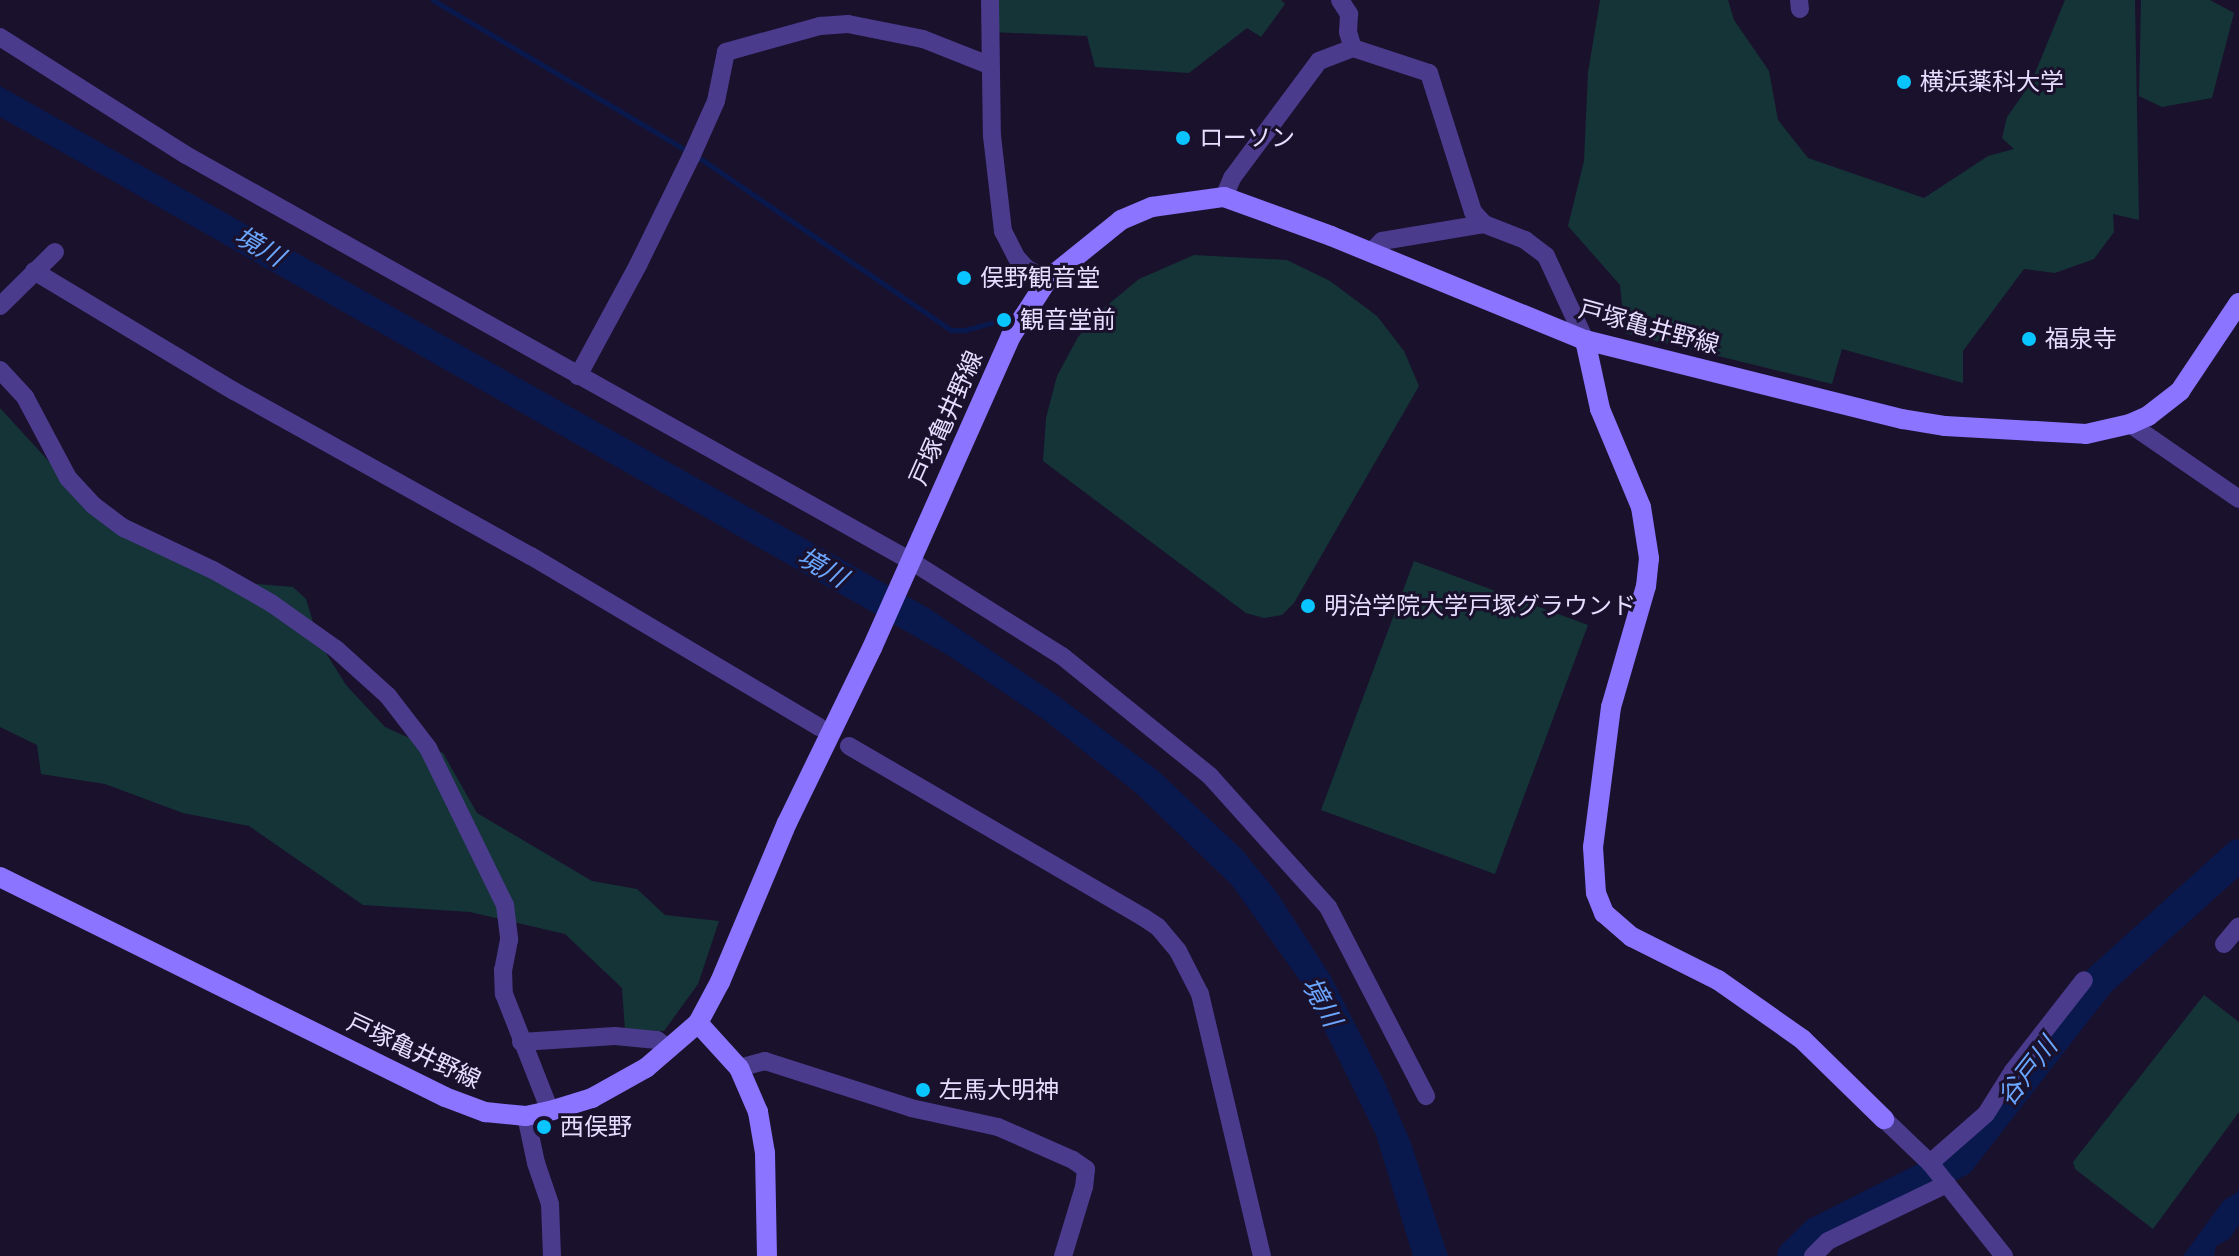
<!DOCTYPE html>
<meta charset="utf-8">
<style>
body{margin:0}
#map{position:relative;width:2239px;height:1256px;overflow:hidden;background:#1a112d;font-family:Helvetica,"Noto Sans JP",sans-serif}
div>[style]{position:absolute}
.green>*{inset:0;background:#143437}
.water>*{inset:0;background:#0a194d}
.stream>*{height:5px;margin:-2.5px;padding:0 2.5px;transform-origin:2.5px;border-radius:2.5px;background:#0a194d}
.river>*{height:32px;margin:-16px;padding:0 16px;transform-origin:16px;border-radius:16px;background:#0a194d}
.street>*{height:18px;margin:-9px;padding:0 9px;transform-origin:9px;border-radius:9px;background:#4a3b8d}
.secondary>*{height:20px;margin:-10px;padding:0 10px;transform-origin:10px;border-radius:10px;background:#8b74ff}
.dots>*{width:22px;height:22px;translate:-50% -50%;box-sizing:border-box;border:4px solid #1a112d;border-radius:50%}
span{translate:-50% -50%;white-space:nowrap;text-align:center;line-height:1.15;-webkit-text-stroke:6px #1a112d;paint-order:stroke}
.poi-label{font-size:24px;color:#e6ddff}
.left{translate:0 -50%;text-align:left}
.street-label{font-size:24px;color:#e6ddff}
.water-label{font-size:26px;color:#6ba6ff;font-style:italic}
</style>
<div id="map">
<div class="green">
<div style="clip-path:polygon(990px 0,1281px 0,1285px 4px,1261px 37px,1247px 28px,1189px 73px,1095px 67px,1087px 36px,990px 32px)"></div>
<div style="clip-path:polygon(1600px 0,1728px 0,1734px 20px,1769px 71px,1778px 120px,1808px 158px,1924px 198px,1988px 156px,2014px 149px,2002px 138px,2007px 117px,2031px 83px,2065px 0,2135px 0,2139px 220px,2113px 214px,2114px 232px,2094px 259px,2055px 273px,2024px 269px,1963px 351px,1963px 383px,1842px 349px,1832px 384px,1625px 333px,1620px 285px,1568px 226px,1584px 161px,1588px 72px)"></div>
<div style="clip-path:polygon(2141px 0,2210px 0,2234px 13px,2212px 98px,2162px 107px,2139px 96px)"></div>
<div style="clip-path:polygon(1194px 255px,1287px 260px,1330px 281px,1377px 316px,1404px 351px,1419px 386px,1294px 603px,1282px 615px,1264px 618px,1246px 613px,1043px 461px,1046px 418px,1057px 376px,1078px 337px,1104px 308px,1139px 279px)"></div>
<div style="clip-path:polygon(0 408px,99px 516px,235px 582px,293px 587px,306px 599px,319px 642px,346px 685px,385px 727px,443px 753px,477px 813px,592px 881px,637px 889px,665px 915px,719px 921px,698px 984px,664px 1031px,625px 1030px,622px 988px,565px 934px,470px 912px,363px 905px,249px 826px,183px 813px,105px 784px,41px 774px,37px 745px,0 727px)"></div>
<div style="clip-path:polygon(1414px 561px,1588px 625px,1495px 874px,1321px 810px)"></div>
<div style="clip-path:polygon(2204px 995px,2239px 1022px,2239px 1112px,2153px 1229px,2075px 1169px,2073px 1162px)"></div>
</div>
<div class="water">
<div style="clip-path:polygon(0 86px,930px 609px,1058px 696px,1158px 771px,1241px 849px,1275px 890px,1330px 975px,1385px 1083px,1411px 1143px,1448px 1256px,1413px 1256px,1376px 1135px,1301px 982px,1232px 885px,1135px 792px,1043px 719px,946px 654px,0 117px)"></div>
<div style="clip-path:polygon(2239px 1187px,2239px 1225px,2229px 1239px,2216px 1246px,2214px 1256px,2183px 1256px,2224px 1200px,2238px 1192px)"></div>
</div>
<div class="stream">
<div style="left:433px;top:0;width:315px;rotate:30.7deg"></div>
<div style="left:704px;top:161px;width:299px;rotate:34.4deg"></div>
<div style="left:951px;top:330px;width:14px"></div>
<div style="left:965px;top:330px;width:34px;rotate:-15deg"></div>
</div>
<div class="river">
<div style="left:1793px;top:1256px;width:33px;rotate:-44deg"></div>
<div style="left:1817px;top:1233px;width:159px;rotate:-26.9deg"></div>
<div style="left:1959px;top:1161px;width:228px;rotate:-52.1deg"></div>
<div style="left:2099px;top:981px;width:188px;rotate:-42deg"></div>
</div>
<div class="street">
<div style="left:990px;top:0;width:136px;rotate:89.2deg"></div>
<div style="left:992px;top:136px;width:96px;rotate:83.4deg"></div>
<div style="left:1003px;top:231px;width:30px;rotate:63deg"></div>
<div style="left:1017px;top:258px;width:15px;rotate:48deg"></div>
<div style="left:1027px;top:269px;width:23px;rotate:25deg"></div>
<div style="left:1340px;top:0;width:17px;rotate:57deg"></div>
<div style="left:1349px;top:14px;width:18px;rotate:93deg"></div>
<div style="left:1348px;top:32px;width:17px;rotate:73deg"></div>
<div style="left:1799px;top:0;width:9px;rotate:84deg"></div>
<div style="left:0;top:37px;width:220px;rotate:32.4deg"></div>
<div style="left:186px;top:155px;width:831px;rotate:29.25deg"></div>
<div style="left:911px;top:561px;width:178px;rotate:32.2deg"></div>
<div style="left:1062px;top:656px;width:191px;rotate:39deg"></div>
<div style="left:1210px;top:776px;width:176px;rotate:48deg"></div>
<div style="left:1328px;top:907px;width:213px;rotate:62.6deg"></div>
<div style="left:1224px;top:197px;width:21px;rotate:-67deg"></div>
<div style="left:1232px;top:178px;width:146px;rotate:-53.4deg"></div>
<div style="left:1319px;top:61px;width:36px;rotate:-21deg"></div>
<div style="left:1353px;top:48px;width:80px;rotate:18.2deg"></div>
<div style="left:1429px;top:73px;width:146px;rotate:72.4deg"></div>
<div style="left:1473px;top:212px;width:16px;rotate:47deg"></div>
<div style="left:1371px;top:252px;width:16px;rotate:-45deg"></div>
<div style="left:1382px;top:241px;width:103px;rotate:-9.5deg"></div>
<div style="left:1484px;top:224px;width:44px;rotate:21.3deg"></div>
<div style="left:1525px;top:240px;width:26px;rotate:37deg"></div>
<div style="left:1546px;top:256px;width:93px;rotate:65.1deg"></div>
<div style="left:34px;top:271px;width:233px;rotate:31deg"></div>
<div style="left:234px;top:391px;width:340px;rotate:29.1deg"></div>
<div style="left:531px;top:556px;width:335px;rotate:30.7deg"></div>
<div style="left:0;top:306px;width:77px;rotate:-44.5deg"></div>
<div style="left:0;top:370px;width:37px;rotate:47deg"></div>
<div style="left:25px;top:397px;width:92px;rotate:62deg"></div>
<div style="left:68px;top:478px;width:37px;rotate:47deg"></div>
<div style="left:93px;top:505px;width:39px;rotate:37deg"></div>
<div style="left:124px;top:528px;width:98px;rotate:25.3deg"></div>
<div style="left:213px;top:570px;width:67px;rotate:29.6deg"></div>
<div style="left:271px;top:603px;width:80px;rotate:35.3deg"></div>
<div style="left:336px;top:649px;width:70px;rotate:42.1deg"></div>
<div style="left:388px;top:696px;width:66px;rotate:52.4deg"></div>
<div style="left:428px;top:748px;width:175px;rotate:63.9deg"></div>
<div style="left:505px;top:905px;width:35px;rotate:83deg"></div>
<div style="left:509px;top:940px;width:31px;rotate:101deg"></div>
<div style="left:503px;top:970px;width:24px;rotate:88deg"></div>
<div style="left:504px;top:994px;width:126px;rotate:68.5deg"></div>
<div style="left:578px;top:376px;width:126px;rotate:-61.6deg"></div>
<div style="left:638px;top:265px;width:120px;rotate:-63.9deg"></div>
<div style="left:691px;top:157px;width:61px;rotate:-65.9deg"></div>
<div style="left:716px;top:101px;width:50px;rotate:-78.5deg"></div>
<div style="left:726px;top:52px;width:98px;rotate:-15.5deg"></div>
<div style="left:820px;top:26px;width:28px;rotate:-4deg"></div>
<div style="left:848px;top:24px;width:76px;rotate:11.3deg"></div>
<div style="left:923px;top:39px;width:71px;rotate:21.5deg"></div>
<div style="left:2130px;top:424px;width:132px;rotate:34.5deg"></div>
<div style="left:849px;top:746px;width:340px;rotate:30.2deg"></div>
<div style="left:1143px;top:917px;width:18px;rotate:34deg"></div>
<div style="left:1158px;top:927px;width:31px;rotate:50deg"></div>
<div style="left:1178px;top:951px;width:48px;rotate:62.9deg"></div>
<div style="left:1200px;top:994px;width:269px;rotate:76.7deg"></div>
<div style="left:2224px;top:944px;width:23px;rotate:-50deg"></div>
<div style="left:521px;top:1042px;width:94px;rotate:-3.7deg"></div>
<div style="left:615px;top:1036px;width:42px;rotate:5.4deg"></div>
<div style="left:657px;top:1040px;width:15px;rotate:37deg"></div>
<div style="left:739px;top:1068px;width:27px;rotate:-15deg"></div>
<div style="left:765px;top:1061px;width:153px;rotate:17.8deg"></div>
<div style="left:911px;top:1108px;width:89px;rotate:12.3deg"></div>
<div style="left:998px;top:1127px;width:82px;rotate:23.7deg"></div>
<div style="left:1073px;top:1160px;width:16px;rotate:35deg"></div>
<div style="left:1086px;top:1169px;width:18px;rotate:96deg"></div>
<div style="left:1084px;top:1187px;width:72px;rotate:106.9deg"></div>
<div style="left:526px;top:1116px;width:48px;rotate:78deg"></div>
<div style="left:536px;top:1163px;width:43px;rotate:71.1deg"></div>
<div style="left:550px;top:1204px;width:52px;rotate:87.8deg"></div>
<div style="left:1884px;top:1119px;width:64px;rotate:43.7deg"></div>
<div style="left:1930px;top:1163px;width:119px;rotate:51.5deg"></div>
<div style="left:1930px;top:1163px;width:74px;rotate:-41.2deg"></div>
<div style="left:1986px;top:1114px;width:51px;rotate:-57.9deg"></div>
<div style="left:2013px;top:1071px;width:115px;rotate:-52deg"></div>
<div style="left:1813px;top:1256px;width:21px;rotate:-45deg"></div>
<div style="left:1828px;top:1241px;width:132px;rotate:-25.6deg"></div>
</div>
<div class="secondary">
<div style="left:1585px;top:340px;width:71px;rotate:77.7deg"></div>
<div style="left:1600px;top:409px;width:106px;rotate:67.3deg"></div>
<div style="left:1641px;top:507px;width:52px;rotate:81.1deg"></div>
<div style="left:1649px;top:558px;width:28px;rotate:96deg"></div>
<div style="left:1646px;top:586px;width:126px;rotate:106.1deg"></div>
<div style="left:1611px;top:707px;width:141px;rotate:97.3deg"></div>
<div style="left:1593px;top:847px;width:46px;rotate:86.3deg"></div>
<div style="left:1596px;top:893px;width:22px;rotate:68deg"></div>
<div style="left:1604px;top:913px;width:37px;rotate:41deg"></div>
<div style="left:1632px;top:937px;width:96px;rotate:26.6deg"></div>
<div style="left:1718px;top:980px;width:103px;rotate:35.1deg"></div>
<div style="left:1802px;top:1039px;width:115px;rotate:44.3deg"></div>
<div style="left:0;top:877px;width:496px;rotate:26.3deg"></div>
<div style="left:445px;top:1097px;width:43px;rotate:20.6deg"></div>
<div style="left:485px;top:1112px;width:41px;rotate:5.6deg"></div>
<div style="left:526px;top:1116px;width:25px;rotate:-12deg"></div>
<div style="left:550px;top:1111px;width:44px;rotate:-17.2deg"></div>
<div style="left:592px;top:1098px;width:62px;rotate:-29.1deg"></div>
<div style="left:646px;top:1068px;width:69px;rotate:-40.9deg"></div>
<div style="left:698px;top:1023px;width:47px;rotate:-61.8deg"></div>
<div style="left:720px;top:982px;width:173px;rotate:-67.2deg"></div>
<div style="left:787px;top:823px;width:195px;rotate:-64.1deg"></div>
<div style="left:872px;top:648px;width:342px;rotate:-66deg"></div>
<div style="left:1011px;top:336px;width:68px;rotate:-57deg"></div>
<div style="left:1048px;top:279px;width:94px;rotate:-38.9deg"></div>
<div style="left:1121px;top:220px;width:34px;rotate:-23deg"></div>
<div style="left:1152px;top:207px;width:73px;rotate:-7.9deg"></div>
<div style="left:1224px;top:197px;width:114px;rotate:20deg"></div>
<div style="left:1331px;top:236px;width:274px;rotate:22.3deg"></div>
<div style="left:1585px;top:340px;width:327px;rotate:14deg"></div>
<div style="left:1902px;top:419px;width:44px;rotate:9.2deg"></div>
<div style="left:1945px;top:426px;width:141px;rotate:3.2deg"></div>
<div style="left:2086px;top:434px;width:45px;rotate:-12.8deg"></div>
<div style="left:2130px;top:424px;width:20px;rotate:-24deg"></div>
<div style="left:2148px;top:416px;width:41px;rotate:-38deg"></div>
<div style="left:2180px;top:391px;width:106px;rotate:-56.2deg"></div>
<div style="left:698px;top:1023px;width:61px;rotate:47.7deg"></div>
<div style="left:739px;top:1068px;width:48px;rotate:66.6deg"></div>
<div style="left:758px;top:1112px;width:42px;rotate:80.3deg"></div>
<div style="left:765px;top:1153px;width:103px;rotate:88.9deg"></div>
</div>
<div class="dots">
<div style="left:1904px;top:82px;background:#09c5ff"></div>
<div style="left:1183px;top:138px;background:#09c5ff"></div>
<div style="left:964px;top:278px;background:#09c5ff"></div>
<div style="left:1004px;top:320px;background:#09c5ff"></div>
<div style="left:2029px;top:339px;background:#09c5ff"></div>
<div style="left:1308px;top:606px;background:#09c5ff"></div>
<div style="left:923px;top:1090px;background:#09c5ff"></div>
<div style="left:544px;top:1127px;background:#09c5ff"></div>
</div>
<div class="poi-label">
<span class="left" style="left:1920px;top:82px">横浜薬科大学</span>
<span class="left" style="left:1199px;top:138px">ローソン</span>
<span class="left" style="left:980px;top:278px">俣野観音堂</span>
<span class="left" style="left:1020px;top:320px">観音堂前</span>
<span class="left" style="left:2045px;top:339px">福泉寺</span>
<span class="left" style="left:1324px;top:606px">明治学院大学戸塚グラウンド</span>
<span class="left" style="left:939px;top:1090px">左馬大明神</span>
<span class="left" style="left:560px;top:1127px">西俣野</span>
</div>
<div class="street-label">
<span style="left:1649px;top:327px;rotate:15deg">戸塚亀井野線</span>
<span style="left:946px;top:418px;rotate:-66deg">戸塚亀井野線</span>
<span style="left:414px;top:1051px;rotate:25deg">戸塚亀井野線</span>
</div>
<div class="water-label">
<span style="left:259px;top:247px;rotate:30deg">境川</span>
<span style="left:822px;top:568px;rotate:30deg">境川</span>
<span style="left:1321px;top:1002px;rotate:61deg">境川</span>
<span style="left:2028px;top:1072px;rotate:-52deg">谷戸川</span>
</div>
</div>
